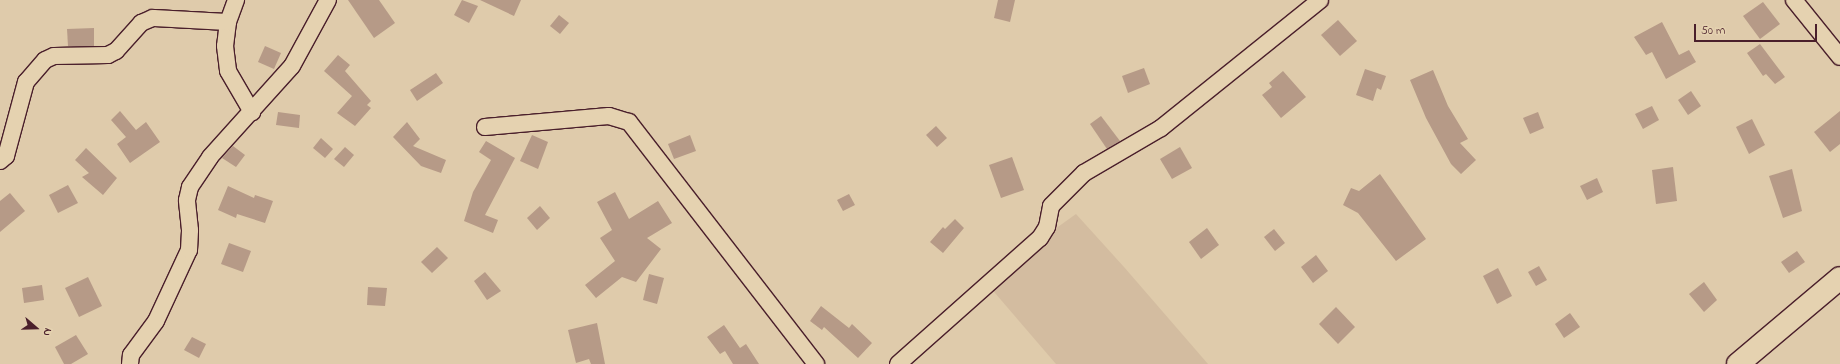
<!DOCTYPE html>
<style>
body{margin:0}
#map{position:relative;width:1840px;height:364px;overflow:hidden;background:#dfcbab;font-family:"Indie Flower",sans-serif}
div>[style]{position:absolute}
.built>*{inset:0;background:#d3bca0}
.building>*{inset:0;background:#b69a87}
.roads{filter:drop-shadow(1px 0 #4a1f2b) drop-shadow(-1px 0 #4a1f2b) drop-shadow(0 1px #4a1f2b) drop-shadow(0 -1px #4a1f2b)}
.minor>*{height:16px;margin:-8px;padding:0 8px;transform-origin:8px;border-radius:8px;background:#e5d2b0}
.secondary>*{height:22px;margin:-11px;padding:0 11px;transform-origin:11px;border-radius:11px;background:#e5d2b0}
span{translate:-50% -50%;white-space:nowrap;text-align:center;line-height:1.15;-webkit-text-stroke:3.5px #e5d2b0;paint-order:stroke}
.north{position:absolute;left:16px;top:308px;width:40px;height:40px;-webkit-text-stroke:3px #e5d2b0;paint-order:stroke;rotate:110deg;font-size:11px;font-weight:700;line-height:16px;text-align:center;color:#4a1f2b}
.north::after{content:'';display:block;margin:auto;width:14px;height:18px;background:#4a1f2b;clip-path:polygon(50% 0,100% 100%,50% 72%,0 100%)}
.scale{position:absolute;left:1694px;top:24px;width:123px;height:18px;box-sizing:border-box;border:2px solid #4a1f2b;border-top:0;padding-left:5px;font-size:12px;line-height:14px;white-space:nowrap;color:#4a1f2b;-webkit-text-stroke:3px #e5d2b0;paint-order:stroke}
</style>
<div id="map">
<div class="built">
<div style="clip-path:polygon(1076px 214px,1124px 267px,1208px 364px,1056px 364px,989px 286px,1041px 239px)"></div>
</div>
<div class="building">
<div style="clip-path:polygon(348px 0,379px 0,395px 23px,374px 38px)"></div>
<div style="clip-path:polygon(462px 0,478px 6px,469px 23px,454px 15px)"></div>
<div style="clip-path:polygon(480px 0,521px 0,514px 16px)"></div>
<div style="clip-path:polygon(998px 0,1015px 0,1010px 22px,994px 18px)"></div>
<div style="clip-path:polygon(1763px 2px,1780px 24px,1760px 39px,1743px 16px)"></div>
<div style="clip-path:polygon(559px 15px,569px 23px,560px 34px,550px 26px)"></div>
<div style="clip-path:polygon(1338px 20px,1357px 41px,1340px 56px,1321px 35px)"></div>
<div style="clip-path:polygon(1662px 22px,1679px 55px,1689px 50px,1696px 62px,1666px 79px,1652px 52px,1646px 55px,1634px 37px)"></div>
<div style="clip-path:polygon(94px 28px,94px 46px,68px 46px,67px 29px)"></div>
<div style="clip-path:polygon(1760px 44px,1785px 77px,1775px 84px,1766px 74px,1763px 76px,1747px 53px)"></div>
<div style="clip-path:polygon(265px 46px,281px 53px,274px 69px,258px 62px)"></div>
<div style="clip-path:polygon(338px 55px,350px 65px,345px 71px,371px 101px,367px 105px,371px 108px,355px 126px,337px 113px,352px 96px,324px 71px)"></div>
<div style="clip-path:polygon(1144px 68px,1150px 84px,1128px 93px,1122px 76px)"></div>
<div style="clip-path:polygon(1365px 69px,1386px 76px,1381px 90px,1377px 88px,1373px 101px,1356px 95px)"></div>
<div style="clip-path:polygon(1433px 70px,1448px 106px,1468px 139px,1460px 143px,1476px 160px,1461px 174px,1451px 164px,1426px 118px,1410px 80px)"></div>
<div style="clip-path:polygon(1283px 71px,1306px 97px,1281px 118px,1262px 95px,1272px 87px,1269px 83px)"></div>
<div style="clip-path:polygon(436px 73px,443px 83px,417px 101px,410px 90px)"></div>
<div style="clip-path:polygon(1691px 91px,1701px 106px,1688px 115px,1678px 100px)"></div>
<div style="clip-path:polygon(1652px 106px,1659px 120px,1643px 129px,1635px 114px)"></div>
<div style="clip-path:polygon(120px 111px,136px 130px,146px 122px,160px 142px,130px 163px,117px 144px,126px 137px,111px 120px)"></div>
<div style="clip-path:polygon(1840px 111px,1840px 144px,1830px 152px,1814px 132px)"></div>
<div style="clip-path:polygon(278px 112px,300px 115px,299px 128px,276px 125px)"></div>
<div style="clip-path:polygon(1538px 112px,1544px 128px,1530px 134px,1523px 118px)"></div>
<div style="clip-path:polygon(1101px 116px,1120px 141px,1107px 149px,1090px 124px)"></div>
<div style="clip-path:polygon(1752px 119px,1765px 145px,1749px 154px,1736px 127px)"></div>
<div style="clip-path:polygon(407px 122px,420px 139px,413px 146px,446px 160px,441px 173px,421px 166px,393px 137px)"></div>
<div style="clip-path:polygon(936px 126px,947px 138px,937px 147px,926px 135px)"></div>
<div style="clip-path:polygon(532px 135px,548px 142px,538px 169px,520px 161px)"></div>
<div style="clip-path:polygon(690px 135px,696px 151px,674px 159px,668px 144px)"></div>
<div style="clip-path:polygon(321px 138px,333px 149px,325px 158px,313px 148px)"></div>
<div style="clip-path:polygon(486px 141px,515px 158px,485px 215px,498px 220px,493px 233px,464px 221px,473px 192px,491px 160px,479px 152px)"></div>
<div style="clip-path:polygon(233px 146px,245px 155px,236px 167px,222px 158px)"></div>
<div style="clip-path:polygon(345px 147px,354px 155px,344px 167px,334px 159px)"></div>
<div style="clip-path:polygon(1180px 147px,1192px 168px,1172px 179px,1160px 159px)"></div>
<div style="clip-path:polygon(86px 148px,117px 178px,103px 195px,82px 177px,89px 173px,75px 160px)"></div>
<div style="clip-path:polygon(1012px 157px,1024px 190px,1001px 198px,989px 165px)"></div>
<div style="clip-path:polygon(1673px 167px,1677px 201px,1656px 204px,1652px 170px)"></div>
<div style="clip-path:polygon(1792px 169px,1802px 211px,1783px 218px,1769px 176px)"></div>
<div style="clip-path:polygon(1380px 174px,1426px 239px,1396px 261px,1358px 213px,1343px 205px,1351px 188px,1359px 191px)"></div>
<div style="clip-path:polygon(1597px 178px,1603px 192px,1587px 200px,1580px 186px)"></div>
<div style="clip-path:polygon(68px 185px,78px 203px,58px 213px,49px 195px)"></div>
<div style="clip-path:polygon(228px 186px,254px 198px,255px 195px,273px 201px,265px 223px,237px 214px,236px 218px,218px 210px)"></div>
<div style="clip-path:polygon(615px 192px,629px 219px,658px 201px,672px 223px,647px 238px,661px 249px,636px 282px,622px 277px,596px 298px,585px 285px,615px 261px,600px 238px,612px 230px,597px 202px)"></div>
<div style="clip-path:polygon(10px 193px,25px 211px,0 232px,0 201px)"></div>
<div style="clip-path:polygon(849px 194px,855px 205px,843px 211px,837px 200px)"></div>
<div style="clip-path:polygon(540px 206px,550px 218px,537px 230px,527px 218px)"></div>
<div style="clip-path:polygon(955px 219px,964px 228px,943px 253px,930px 242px,943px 227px,945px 229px)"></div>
<div style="clip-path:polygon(1207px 228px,1219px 245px,1201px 259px,1189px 242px)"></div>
<div style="clip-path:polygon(1274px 229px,1285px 243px,1275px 251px,1264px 237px)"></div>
<div style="clip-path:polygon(229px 243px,251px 251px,243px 272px,221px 264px)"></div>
<div style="clip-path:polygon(437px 247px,448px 258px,432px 273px,421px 262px)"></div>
<div style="clip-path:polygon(1797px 251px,1805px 262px,1789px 273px,1781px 262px)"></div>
<div style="clip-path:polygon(1316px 255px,1328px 271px,1313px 283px,1301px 267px)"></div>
<div style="clip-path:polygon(1539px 266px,1547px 280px,1536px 286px,1528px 272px)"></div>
<div style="clip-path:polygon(1498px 268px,1512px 296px,1497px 304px,1483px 276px)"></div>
<div style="clip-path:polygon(485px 272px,501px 291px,487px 300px,474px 281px)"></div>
<div style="clip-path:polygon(649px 274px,664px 278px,657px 304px,643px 300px)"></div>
<div style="clip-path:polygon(88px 277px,102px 306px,79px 317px,65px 288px)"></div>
<div style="clip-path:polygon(1704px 282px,1717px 300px,1704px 312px,1689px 294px)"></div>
<div style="clip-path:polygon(42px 285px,44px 300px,24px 303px,22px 288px)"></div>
<div style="clip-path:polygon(368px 287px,387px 288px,385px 306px,367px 305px)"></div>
<div style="clip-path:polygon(821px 306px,849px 328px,852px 324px,872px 343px,858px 358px,824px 327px,822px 330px,810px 321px)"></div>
<div style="clip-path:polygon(1336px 307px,1355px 327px,1338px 344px,1319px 324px)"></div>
<div style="clip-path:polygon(1570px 313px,1580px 327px,1564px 338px,1555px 324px)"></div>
<div style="clip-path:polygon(597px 323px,605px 364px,591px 364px,589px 359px,576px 363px,568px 330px)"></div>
<div style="clip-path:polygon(724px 325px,740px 348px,746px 344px,759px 364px,733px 364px,725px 351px,720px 354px,707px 337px)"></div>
<div style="clip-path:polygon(76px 335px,88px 354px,71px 364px,64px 364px,55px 347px)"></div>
<div style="clip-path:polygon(192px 337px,206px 344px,199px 358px,184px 350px)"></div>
</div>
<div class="roads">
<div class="minor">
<div style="left:236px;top:0;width:23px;rotate:110deg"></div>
<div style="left:228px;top:22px;width:24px;rotate:97deg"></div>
<div style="left:225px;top:46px;width:25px;rotate:83deg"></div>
<div style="left:228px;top:71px;width:48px;rotate:59.7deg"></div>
<div style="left:1794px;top:0;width:73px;rotate:51.1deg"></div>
<div style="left:485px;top:127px;width:124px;rotate:-5.1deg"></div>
<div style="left:609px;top:116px;width:21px;rotate:17deg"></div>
<div style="left:629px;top:122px;width:306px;rotate:52.3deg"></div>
<div style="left:0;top:161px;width:8px;rotate:-40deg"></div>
<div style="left:6px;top:156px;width:77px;rotate:-74.9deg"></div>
<div style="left:26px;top:82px;width:29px;rotate:-49deg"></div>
<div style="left:45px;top:60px;width:10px;rotate:-24deg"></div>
<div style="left:54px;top:56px;width:54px;rotate:-1.1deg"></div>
<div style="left:108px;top:55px;width:9px;rotate:-27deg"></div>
<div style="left:116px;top:51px;width:38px;rotate:-48deg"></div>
<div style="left:141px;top:23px;width:13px;rotate:-23deg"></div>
<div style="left:153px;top:18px;width:75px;rotate:3.1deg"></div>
<div style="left:130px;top:364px;width:9px;rotate:-84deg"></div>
<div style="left:131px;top:355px;width:42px;rotate:-53.7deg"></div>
<div style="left:156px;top:321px;width:78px;rotate:-65.1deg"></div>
<div style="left:189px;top:250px;width:20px;rotate:-87deg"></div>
<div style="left:190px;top:230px;width:30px;rotate:-96deg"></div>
<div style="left:187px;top:200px;width:13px;rotate:-77deg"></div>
<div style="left:190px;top:187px;width:36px;rotate:-56deg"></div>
<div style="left:210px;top:157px;width:122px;rotate:-48deg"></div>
<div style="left:292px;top:66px;width:75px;rotate:-61.4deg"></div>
<div style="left:898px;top:364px;width:190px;rotate:-41.6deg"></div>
<div style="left:1040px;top:238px;width:13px;rotate:-58deg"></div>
<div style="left:1047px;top:227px;width:21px;rotate:-79deg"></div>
<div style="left:1051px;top:206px;width:47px;rotate:-45deg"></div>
<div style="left:1084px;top:173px;width:89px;rotate:-30.3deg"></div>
<div style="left:1161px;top:128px;width:204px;rotate:-38.8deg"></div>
</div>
<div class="secondary">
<div style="left:1738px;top:364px;width:133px;rotate:-40.1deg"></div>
</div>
</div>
<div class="north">N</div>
<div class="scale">50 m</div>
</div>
